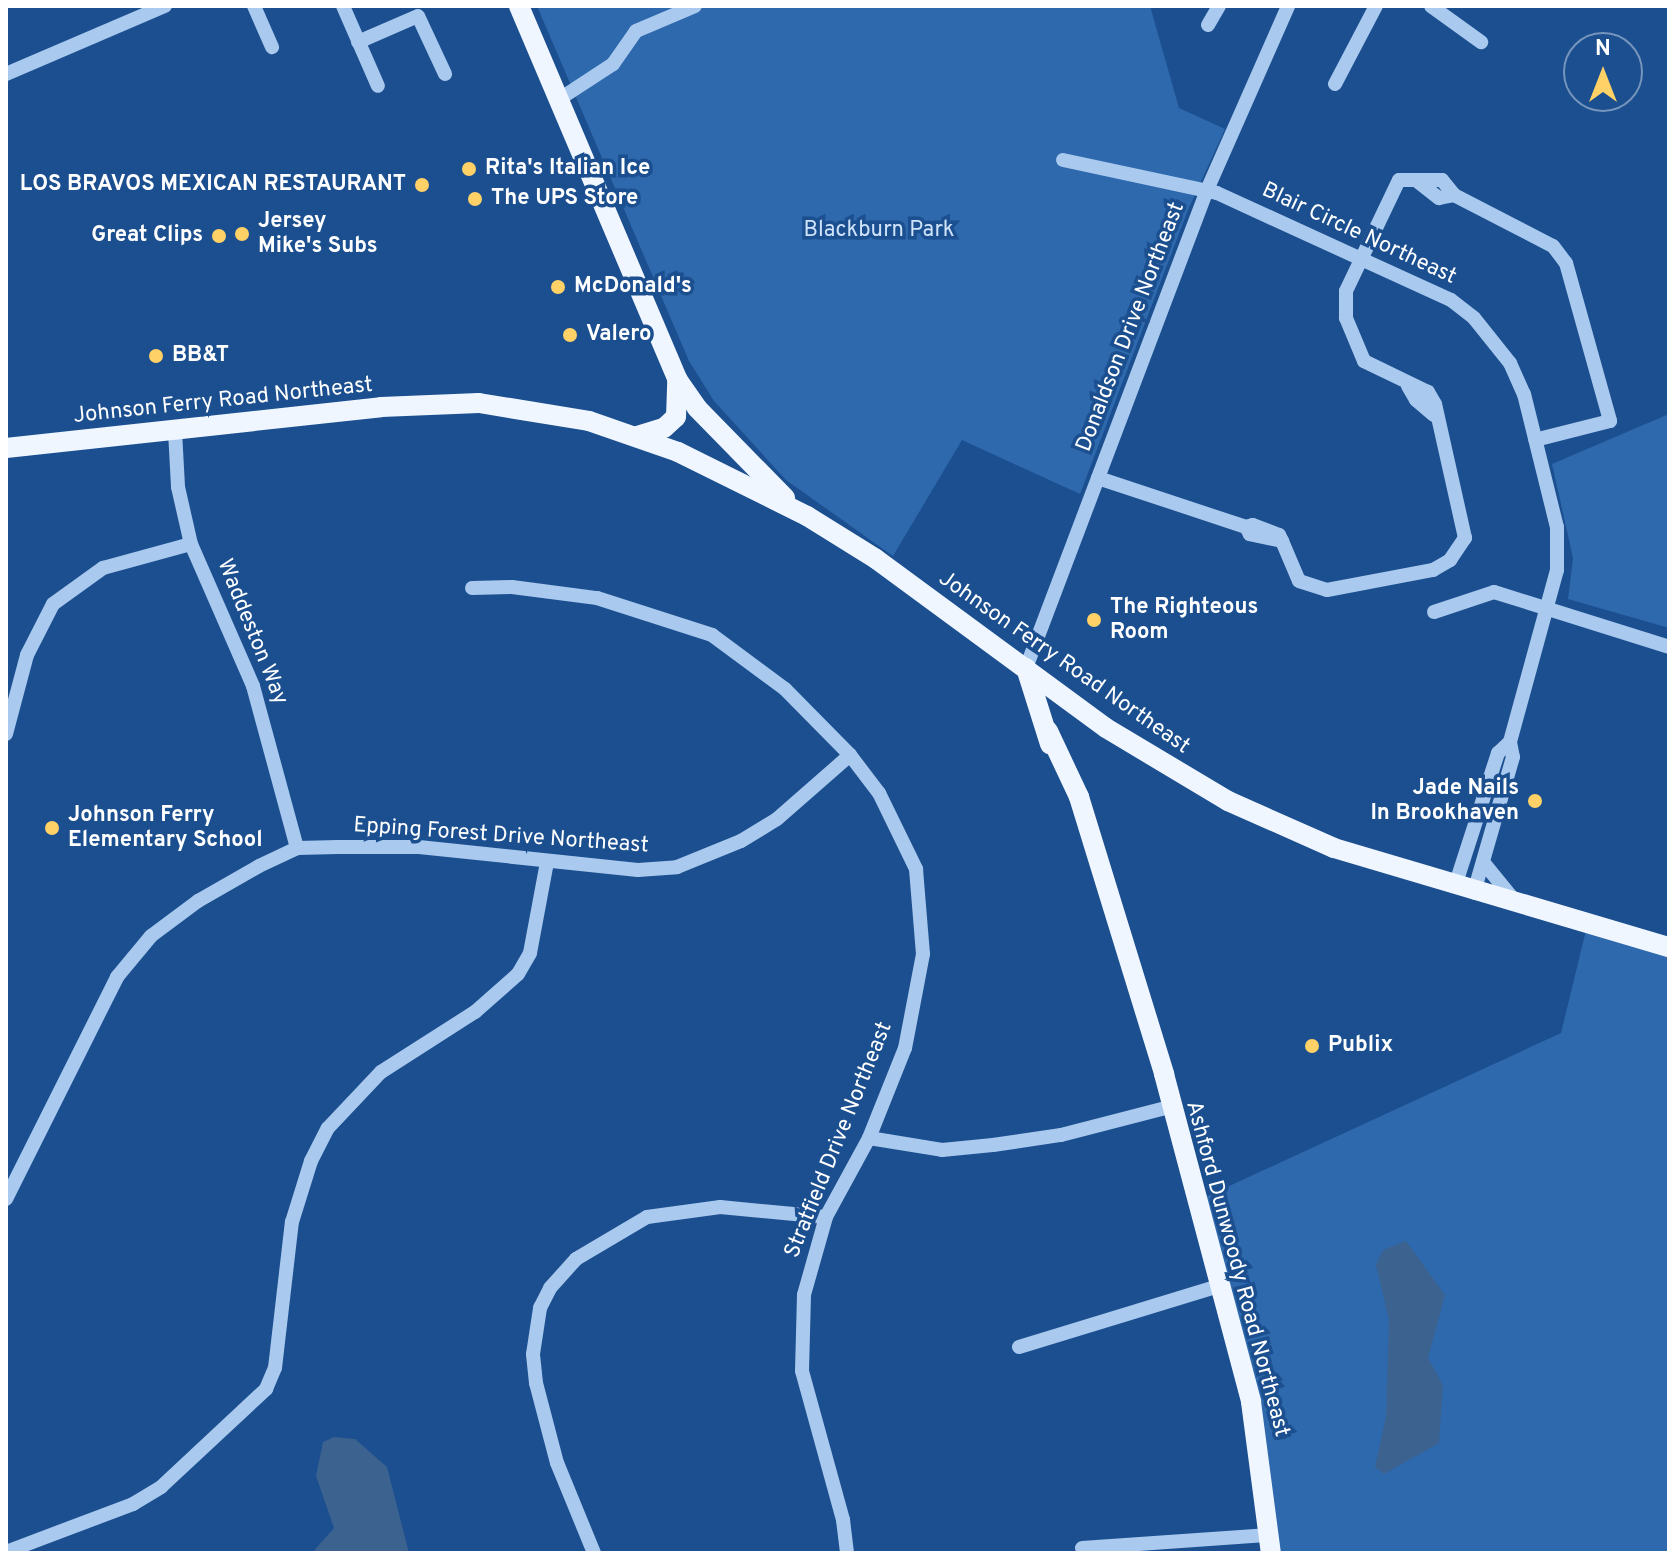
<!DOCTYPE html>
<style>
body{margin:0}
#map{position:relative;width:1675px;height:1559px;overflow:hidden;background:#1b4f8f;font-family:Overpass,sans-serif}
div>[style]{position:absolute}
.green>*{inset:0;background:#2e69ad}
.water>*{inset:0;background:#3c6290}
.minor>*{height:14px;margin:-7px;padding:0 7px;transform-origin:7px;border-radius:7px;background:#a9c9ee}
.major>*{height:20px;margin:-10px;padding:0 10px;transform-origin:10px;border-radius:10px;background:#f0f6ff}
.dots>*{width:22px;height:22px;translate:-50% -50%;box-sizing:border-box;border:4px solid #1b4f8f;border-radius:50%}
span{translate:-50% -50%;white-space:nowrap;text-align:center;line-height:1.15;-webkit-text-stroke:7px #1b4f8f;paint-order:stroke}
.poi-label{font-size:22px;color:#fff;font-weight:700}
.left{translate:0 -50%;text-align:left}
.right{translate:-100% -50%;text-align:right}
.park-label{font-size:22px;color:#cfe3fa}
.street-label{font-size:22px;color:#fff}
.frame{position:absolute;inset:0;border:8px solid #fff;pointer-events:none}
.north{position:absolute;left:1563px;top:32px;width:80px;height:80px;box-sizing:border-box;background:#1b4f8f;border:2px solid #7695bc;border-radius:50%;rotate:0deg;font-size:22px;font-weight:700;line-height:32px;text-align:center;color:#fff}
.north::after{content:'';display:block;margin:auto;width:28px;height:36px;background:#ffd166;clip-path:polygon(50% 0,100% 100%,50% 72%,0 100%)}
</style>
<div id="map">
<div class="green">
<div style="clip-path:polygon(537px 6px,1150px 6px,1179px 108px,1225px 129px,1188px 210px,1080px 494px,962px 440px,893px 556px,786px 480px,714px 401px,689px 361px)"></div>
<div style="clip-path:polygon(1669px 414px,1669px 628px,1568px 599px,1573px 558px,1552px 464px)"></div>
<div style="clip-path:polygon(1588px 922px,1669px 938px,1669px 1553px,1273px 1553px,1201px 1199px,1561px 1033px)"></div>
</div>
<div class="water">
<div style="clip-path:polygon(1406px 1241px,1445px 1295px,1428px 1358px,1443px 1385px,1439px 1443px,1384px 1474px,1375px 1467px,1386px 1416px,1389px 1320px,1376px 1265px,1383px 1250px)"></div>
<div style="clip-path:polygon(334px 1437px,355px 1439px,387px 1467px,409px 1553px,312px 1553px,334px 1528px,316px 1476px,323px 1442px)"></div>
</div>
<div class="minor">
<div style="left:254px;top:6px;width:45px;rotate:66.3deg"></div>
<div style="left:343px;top:6px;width:87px;rotate:66.4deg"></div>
<div style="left:1431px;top:6px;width:62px;rotate:35.8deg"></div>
<div style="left:1208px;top:25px;width:22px;rotate:-60deg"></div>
<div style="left:358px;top:42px;width:65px;rotate:-23.4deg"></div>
<div style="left:418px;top:16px;width:64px;rotate:65deg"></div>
<div style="left:6px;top:74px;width:173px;rotate:-23.2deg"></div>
<div style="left:1335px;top:84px;width:88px;rotate:-62.3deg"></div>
<div style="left:558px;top:100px;width:66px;rotate:-33.2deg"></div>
<div style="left:613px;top:64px;width:40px;rotate:-55.1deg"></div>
<div style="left:636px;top:31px;width:64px;rotate:-23deg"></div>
<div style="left:1063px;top:160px;width:157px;rotate:12.1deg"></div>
<div style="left:1217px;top:193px;width:257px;rotate:24.6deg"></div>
<div style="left:1451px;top:300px;width:29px;rotate:38deg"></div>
<div style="left:1474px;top:318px;width:58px;rotate:51.3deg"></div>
<div style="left:1510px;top:363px;width:34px;rotate:66deg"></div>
<div style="left:1524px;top:394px;width:137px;rotate:76.1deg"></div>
<div style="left:1557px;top:527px;width:43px;rotate:90deg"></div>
<div style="left:1557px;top:570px;width:178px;rotate:105.3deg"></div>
<div style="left:1510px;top:742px;width:15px;rotate:79deg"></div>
<div style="left:1513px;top:757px;width:141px;rotate:106.1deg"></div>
<div style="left:1417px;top:181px;width:28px;rotate:38deg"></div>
<div style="left:1439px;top:198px;width:15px;rotate:-11deg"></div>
<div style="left:1408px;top:386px;width:16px;rotate:60deg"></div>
<div style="left:1416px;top:400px;width:23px;rotate:40deg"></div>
<div style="left:175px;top:431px;width:56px;rotate:86.9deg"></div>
<div style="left:178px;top:487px;width:58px;rotate:77.2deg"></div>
<div style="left:191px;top:544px;width:155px;rotate:66.4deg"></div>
<div style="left:253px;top:686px;width:168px;rotate:74.8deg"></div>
<div style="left:1098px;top:478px;width:156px;rotate:18.3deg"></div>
<div style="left:1253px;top:525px;width:28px;rotate:21deg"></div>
<div style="left:1279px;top:535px;width:7px;rotate:63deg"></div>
<div style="left:1282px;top:541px;width:33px;rotate:-168deg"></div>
<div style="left:1250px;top:534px;width:8px;rotate:-120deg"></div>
<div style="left:1246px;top:527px;width:7px;rotate:-16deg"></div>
<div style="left:1282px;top:541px;width:43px;rotate:67deg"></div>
<div style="left:1299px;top:581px;width:29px;rotate:18deg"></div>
<div style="left:1327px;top:590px;width:108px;rotate:-10.7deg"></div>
<div style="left:1433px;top:570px;width:20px;rotate:-30deg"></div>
<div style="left:1450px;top:560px;width:27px;rotate:-56deg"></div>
<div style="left:1465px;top:538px;width:137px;rotate:-102.6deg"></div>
<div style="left:1435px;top:404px;width:14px;rotate:-120deg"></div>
<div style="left:1428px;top:392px;width:71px;rotate:-154.2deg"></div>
<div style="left:1364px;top:361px;width:47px;rotate:-112.7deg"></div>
<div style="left:1346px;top:318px;width:27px;rotate:-90deg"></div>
<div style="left:1346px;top:291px;width:123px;rotate:-64.5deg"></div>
<div style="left:1399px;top:180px;width:43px"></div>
<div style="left:1442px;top:180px;width:19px;rotate:51deg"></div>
<div style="left:1454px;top:195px;width:111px;rotate:27.3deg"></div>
<div style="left:1553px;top:246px;width:21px;rotate:53deg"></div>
<div style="left:1566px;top:263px;width:164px;rotate:74.4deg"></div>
<div style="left:1610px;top:421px;width:77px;rotate:165.8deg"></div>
<div style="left:472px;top:588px;width:40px;rotate:-1.4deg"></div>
<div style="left:512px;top:587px;width:86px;rotate:7.4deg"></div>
<div style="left:597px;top:598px;width:121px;rotate:17.8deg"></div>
<div style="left:712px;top:635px;width:91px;rotate:36.5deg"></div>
<div style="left:785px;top:689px;width:93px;rotate:45.4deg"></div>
<div style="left:850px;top:755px;width:48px;rotate:52.7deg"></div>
<div style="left:879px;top:793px;width:85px;rotate:64deg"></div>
<div style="left:916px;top:869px;width:85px;rotate:85.3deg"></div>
<div style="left:923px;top:954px;width:96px;rotate:100.8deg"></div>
<div style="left:905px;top:1048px;width:97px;rotate:111.8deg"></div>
<div style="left:869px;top:1138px;width:90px;rotate:118.6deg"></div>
<div style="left:826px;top:1217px;width:81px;rotate:105.8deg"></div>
<div style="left:804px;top:1295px;width:76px;rotate:91.5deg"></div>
<div style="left:802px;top:1371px;width:155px;rotate:74.6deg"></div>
<div style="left:843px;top:1520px;width:33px;rotate:83deg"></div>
<div style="left:1434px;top:612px;width:63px;rotate:-18.4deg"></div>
<div style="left:1494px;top:592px;width:183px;rotate:17.4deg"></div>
<div style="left:1026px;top:668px;width:511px;rotate:-69.26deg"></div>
<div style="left:1207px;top:190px;width:201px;rotate:-66.2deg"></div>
<div style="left:6px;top:734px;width:82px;rotate:-75.1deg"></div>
<div style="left:27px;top:655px;width:57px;rotate:-63deg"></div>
<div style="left:53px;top:604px;width:62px;rotate:-35.8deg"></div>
<div style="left:103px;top:568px;width:91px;rotate:-15.3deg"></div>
<div style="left:1483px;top:862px;width:49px;rotate:50.8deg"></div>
<div style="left:1455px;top:886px;width:140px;rotate:-72.1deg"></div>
<div style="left:1498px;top:753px;width:16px;rotate:-43deg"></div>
<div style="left:869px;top:1138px;width:74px;rotate:9.3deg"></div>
<div style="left:942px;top:1150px;width:51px;rotate:-5.6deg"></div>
<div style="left:993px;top:1145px;width:69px;rotate:-8.4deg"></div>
<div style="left:1061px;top:1135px;width:112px;rotate:-14.5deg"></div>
<div style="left:6px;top:1199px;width:248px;rotate:-63.4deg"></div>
<div style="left:117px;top:977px;width:53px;rotate:-50.3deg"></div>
<div style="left:151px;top:936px;width:59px;rotate:-36.7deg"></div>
<div style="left:198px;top:901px;width:70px;rotate:-29.8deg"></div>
<div style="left:259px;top:866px;width:42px;rotate:-25.3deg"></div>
<div style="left:297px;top:848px;width:41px;rotate:-1.4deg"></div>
<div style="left:338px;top:847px;width:81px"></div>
<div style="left:419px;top:847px;width:220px;rotate:6deg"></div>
<div style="left:638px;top:870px;width:39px;rotate:-4deg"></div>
<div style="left:677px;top:867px;width:69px;rotate:-22.1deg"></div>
<div style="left:741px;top:841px;width:42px;rotate:-31.4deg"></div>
<div style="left:777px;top:819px;width:97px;rotate:-41.2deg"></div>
<div style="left:1019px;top:1347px;width:208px;rotate:-17deg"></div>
<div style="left:1082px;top:1548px;width:188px;rotate:-4deg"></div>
<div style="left:6px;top:1552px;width:136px;rotate:-20.7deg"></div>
<div style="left:133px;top:1504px;width:33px;rotate:-31deg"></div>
<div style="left:161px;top:1487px;width:144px;rotate:-43deg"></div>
<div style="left:266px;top:1389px;width:23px;rotate:-67deg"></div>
<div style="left:275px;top:1368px;width:147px;rotate:-83.4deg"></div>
<div style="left:292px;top:1222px;width:64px;rotate:-72.7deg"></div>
<div style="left:311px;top:1161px;width:37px;rotate:-63deg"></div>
<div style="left:328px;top:1128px;width:77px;rotate:-46.6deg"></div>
<div style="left:381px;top:1072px;width:112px;rotate:-32.6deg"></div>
<div style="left:475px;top:1012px;width:57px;rotate:-41.5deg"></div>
<div style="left:518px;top:974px;width:24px;rotate:-60deg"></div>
<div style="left:530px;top:953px;width:93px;rotate:-79.4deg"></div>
<div style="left:594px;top:1553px;width:97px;rotate:-112.3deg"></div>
<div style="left:557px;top:1463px;width:83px;rotate:-104.7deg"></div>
<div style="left:536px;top:1383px;width:29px;rotate:-96deg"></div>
<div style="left:533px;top:1354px;width:47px;rotate:-81.3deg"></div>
<div style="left:540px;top:1308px;width:22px;rotate:-63deg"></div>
<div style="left:550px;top:1288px;width:39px;rotate:-48deg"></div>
<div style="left:576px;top:1259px;width:82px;rotate:-30.6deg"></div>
<div style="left:647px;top:1217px;width:74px;rotate:-7.8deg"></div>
<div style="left:720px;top:1207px;width:106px;rotate:5.4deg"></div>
</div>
<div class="major">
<div style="left:519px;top:6px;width:405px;rotate:67deg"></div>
<div style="left:677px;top:379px;width:35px;rotate:55deg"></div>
<div style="left:697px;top:408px;width:126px;rotate:45.6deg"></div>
<div style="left:637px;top:436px;width:28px;rotate:-17deg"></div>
<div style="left:664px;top:428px;width:16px;rotate:-43deg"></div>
<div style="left:676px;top:417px;width:38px;rotate:-88deg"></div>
<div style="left:6px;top:448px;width:377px;rotate:-6.2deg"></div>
<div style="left:381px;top:407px;width:98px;rotate:-2.3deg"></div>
<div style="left:479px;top:403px;width:111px;rotate:9.3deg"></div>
<div style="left:589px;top:421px;width:94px;rotate:19.2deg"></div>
<div style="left:678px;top:452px;width:144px;rotate:26.4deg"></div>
<div style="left:807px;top:516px;width:81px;rotate:31.9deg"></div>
<div style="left:876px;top:559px;width:285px;rotate:36.3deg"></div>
<div style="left:1106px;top:728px;width:142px;rotate:30.9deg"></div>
<div style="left:1228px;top:801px;width:116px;rotate:23.9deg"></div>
<div style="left:1334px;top:848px;width:349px;rotate:16.5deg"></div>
<div style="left:1026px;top:668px;width:80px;rotate:72.5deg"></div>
<div style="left:1048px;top:731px;width:73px;rotate:64.8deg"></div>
<div style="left:1079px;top:797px;width:290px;rotate:72.9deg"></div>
<div style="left:1164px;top:1074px;width:339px;rotate:75.1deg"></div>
<div style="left:1251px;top:1402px;width:152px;rotate:82.5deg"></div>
</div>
<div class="dots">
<div style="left:469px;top:169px;background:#ffd166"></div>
<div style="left:422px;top:185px;background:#ffd166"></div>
<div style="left:475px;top:199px;background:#ffd166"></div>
<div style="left:242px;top:234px;background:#ffd166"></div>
<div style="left:219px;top:236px;background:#ffd166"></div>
<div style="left:558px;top:287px;background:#ffd166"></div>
<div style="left:570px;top:335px;background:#ffd166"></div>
<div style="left:156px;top:356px;background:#ffd166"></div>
<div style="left:1094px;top:620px;background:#ffd166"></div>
<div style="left:1535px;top:801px;background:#ffd166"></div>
<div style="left:52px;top:828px;background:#ffd166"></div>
<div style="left:1312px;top:1046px;background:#ffd166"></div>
</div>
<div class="poi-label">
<span class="left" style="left:485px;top:169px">Rita's Italian Ice</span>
<span class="right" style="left:406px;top:185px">LOS BRAVOS MEXICAN RESTAURANT</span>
<span class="left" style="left:491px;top:199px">The UPS Store</span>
<span class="left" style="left:258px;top:234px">Jersey<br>Mike's Subs</span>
<span class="right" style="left:203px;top:236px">Great Clips</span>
<span class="left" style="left:574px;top:287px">McDonald's</span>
<span class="left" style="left:586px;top:335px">Valero</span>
<span class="left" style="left:172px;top:356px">BB&amp;T</span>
<span class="left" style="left:1110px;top:620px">The Righteous<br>Room</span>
<span class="right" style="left:1519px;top:801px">Jade Nails<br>In Brookhaven</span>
<span class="left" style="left:68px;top:828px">Johnson Ferry<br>Elementary School</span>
<span class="left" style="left:1328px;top:1046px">Publix</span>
</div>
<div class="park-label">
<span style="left:879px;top:231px">Blackburn Park</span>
</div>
<div class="street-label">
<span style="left:1359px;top:234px;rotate:25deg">Blair Circle Northeast</span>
<span style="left:1131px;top:327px;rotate:-69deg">Donaldson Drive Northeast</span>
<span style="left:223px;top:401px;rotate:-6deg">Johnson Ferry Road Northeast</span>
<span style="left:252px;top:632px;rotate:68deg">Waddeston Way</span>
<span style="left:1064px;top:663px;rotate:35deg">Johnson Ferry Road Northeast</span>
<span style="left:501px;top:836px;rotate:4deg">Epping Forest Drive Northeast</span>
<span style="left:839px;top:1140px;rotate:-68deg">Stratfield Drive Northeast</span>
<span style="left:1237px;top:1269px;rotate:75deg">Ashford Dunwoody Road Northeast</span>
</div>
<div class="frame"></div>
<div class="north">N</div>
</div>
